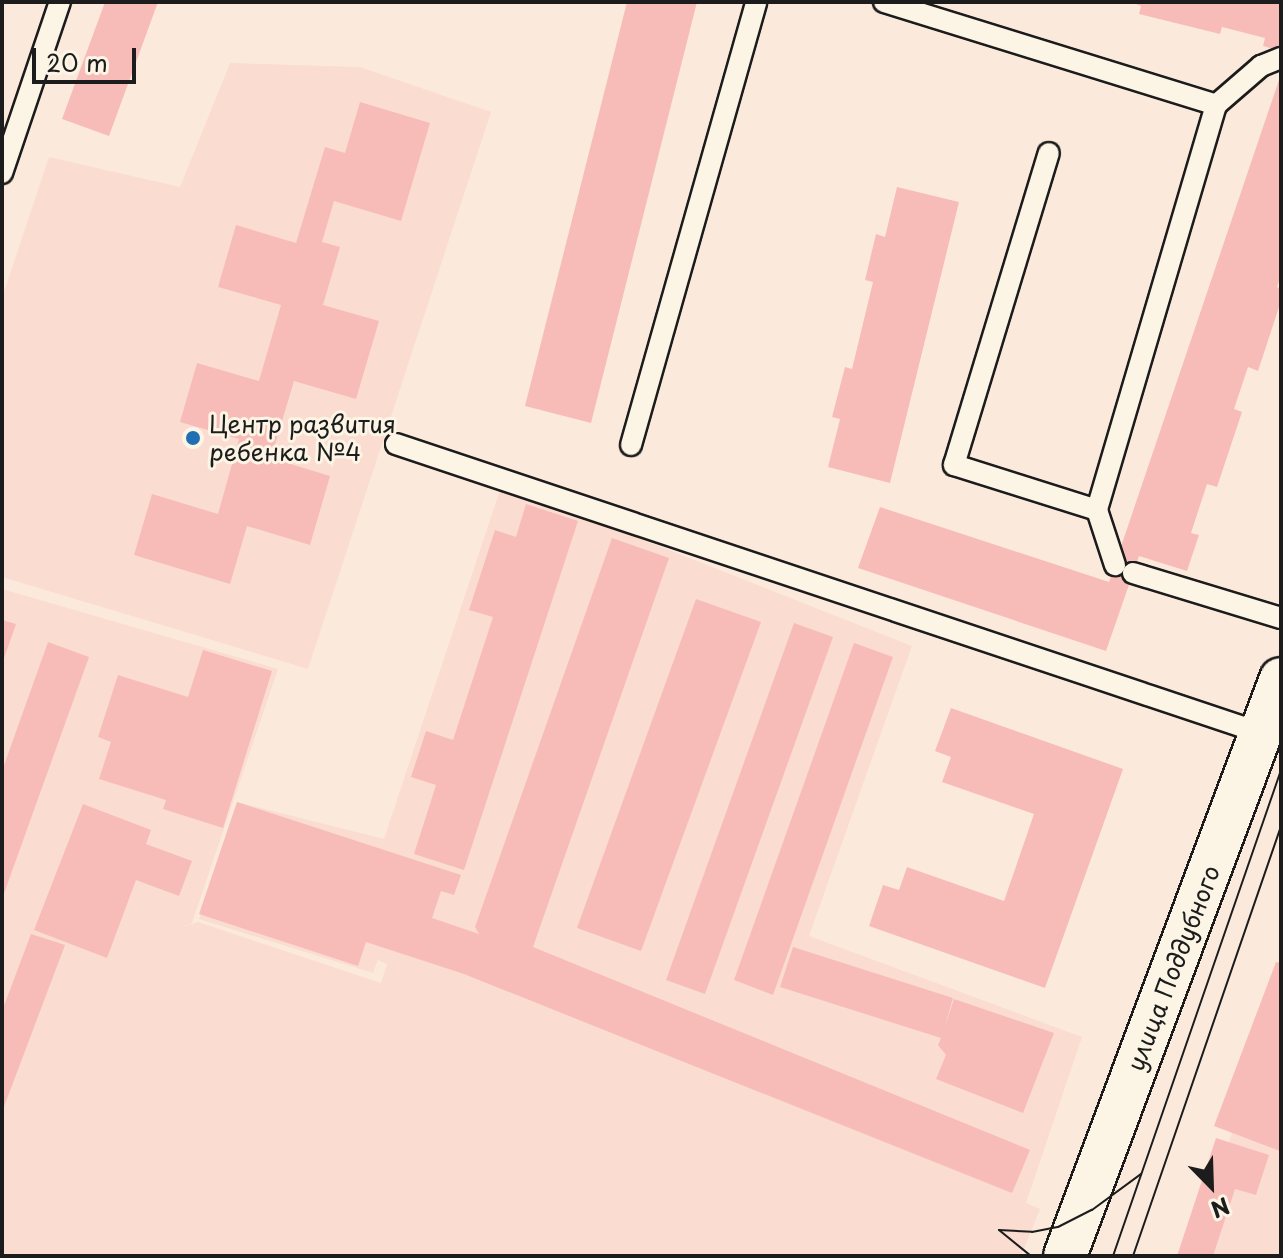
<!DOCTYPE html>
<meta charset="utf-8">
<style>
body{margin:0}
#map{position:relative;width:1283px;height:1258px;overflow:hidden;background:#fbeadc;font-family:"Playpen Sans",sans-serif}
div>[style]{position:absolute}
.built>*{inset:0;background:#fadcd1}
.building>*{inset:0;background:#f8bcb8}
.roads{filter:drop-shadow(2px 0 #1c1c1c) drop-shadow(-2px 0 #1c1c1c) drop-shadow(0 2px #1c1c1c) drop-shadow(0 -2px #1c1c1c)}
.service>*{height:20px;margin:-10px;padding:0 10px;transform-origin:10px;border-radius:10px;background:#fcf5e5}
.minor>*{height:42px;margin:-21px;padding:0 21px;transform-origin:21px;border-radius:21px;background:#fcf5e5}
.tram>*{height:2px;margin:-1px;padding:0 1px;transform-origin:1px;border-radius:1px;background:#1c1c1c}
.dots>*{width:22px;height:22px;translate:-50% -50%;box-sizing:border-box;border:4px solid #fcf5e5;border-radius:50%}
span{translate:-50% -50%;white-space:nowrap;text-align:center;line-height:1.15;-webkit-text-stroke:6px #fcf5e5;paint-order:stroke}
.poi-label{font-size:24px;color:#1c1c1c}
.left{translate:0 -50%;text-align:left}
.street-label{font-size:24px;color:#1c1c1c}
.frame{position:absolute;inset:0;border:4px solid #1c1c1c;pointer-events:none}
.north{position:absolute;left:1171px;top:1146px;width:80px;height:80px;-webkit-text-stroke:6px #fcf5e5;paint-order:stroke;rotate:157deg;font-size:22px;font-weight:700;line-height:32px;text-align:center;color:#1c1c1c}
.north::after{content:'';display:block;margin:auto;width:28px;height:36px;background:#1c1c1c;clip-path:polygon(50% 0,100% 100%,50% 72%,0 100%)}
.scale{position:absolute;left:32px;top:48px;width:104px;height:36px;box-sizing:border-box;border:4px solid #1c1c1c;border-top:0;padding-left:10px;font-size:24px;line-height:28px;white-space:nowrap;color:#1c1c1c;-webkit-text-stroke:6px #fcf5e5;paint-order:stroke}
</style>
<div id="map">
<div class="built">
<div style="clip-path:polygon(230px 63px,360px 67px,491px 112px,308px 669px,2px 577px,2px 298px,49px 157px,180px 187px)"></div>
<div style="clip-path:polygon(502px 484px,912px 646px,809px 936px,1082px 1037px,1026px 1203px,1040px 1209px,1021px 1256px,2px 1256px,2px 589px,278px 669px,192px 923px,179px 928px,198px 922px,381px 983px,387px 964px,378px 960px,373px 973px,199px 919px,237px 802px,384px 839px)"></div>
<div style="clip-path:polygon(1281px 996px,1281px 1256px,1188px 1256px)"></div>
</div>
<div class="building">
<div style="clip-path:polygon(105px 2px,158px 2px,109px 136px,62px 119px)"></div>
<div style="clip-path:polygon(627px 2px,697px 2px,591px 423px,525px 406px)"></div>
<div style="clip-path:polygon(1131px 2px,1281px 2px,1281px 51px,1263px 46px,1265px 38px,1222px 27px,1220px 34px,1139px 14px,1141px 6px)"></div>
<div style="clip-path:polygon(1281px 74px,1281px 275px,1277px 287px,1281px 289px,1281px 301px,1258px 371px,1248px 367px,1234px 409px,1242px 412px,1217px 487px,1207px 484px,1191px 533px,1199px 535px,1187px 571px,1139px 556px,1106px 651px,858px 568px,880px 507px,1109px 582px)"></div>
<div style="clip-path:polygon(360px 102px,430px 123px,401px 221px,334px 201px,322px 242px,340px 247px,323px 305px,379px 321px,356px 399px,294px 381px,271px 458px,330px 476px,310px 545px,247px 526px,230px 584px,134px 555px,152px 494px,218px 514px,239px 439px,180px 422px,197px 363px,259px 381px,281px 305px,218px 287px,236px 225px,296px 243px,325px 147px,345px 153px)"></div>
<div style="clip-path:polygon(897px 187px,959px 202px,890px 483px,828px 467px,840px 419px,832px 417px,845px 367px,852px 369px,873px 282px,865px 280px,876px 234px,885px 237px)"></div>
<div style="clip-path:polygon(526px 504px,578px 521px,464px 870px,414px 854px,436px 785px,411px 777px,426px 731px,453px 740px,493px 617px,469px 610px,495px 530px,516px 537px)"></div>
<div style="clip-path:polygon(612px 538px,669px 558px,533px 947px,1030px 1150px,1012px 1193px,464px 974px,366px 942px,358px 966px,199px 914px,237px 802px,461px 875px,454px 895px,441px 891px,432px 918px,479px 934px,475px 927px)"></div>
<div style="clip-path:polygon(696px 599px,761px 622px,641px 951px,577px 928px)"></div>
<div style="clip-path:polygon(2px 620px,16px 624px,2px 664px)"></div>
<div style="clip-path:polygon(794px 623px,833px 637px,705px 994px,666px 980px)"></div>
<div style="clip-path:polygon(48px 642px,89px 657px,2px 899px,2px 771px)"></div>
<div style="clip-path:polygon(854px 643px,893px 657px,773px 995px,734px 980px)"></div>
<div style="clip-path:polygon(203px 650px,272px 671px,223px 828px,163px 809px,166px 800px,99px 779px,111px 742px,98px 737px,118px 675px,188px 697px)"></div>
<div style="clip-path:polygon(951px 708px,1123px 769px,1045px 988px,869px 926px,883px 885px,899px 890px,907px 867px,1004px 901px,1034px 814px,942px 782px,951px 757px,935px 751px)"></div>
<div style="clip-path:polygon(83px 804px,151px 830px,146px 844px,192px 861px,179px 896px,136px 880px,107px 958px,34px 930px)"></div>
<div style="clip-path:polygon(31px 934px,65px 945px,2px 1112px,2px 1011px)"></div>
<div style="clip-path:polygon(793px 947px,953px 998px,944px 1029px,954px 999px,1054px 1033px,1023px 1113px,936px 1079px,946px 1055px,938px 1045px,941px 1038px,780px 987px)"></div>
<div style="clip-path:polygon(1276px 962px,1281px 963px,1280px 1151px,1214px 1126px)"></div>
<div style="clip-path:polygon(1216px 1138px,1269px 1155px,1256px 1195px,1235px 1189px,1213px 1256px,1177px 1256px)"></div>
</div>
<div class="roads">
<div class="service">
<div style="left:884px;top:2px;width:348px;rotate:17.2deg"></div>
<div style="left:1216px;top:105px;width:422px;rotate:106.4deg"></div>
<div style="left:1097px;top:510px;width:150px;rotate:-162.5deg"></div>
<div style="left:954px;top:465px;width:326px;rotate:-73.1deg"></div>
<div style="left:1216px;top:105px;width:60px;rotate:-40.9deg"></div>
<div style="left:1261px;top:66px;width:22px;rotate:-22deg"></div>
<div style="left:2px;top:173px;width:181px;rotate:-71.3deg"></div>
<div style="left:396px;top:444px;width:912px;rotate:18.47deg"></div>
<div style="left:631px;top:445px;width:460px;rotate:-74.2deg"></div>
<div style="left:1097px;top:510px;width:58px;rotate:71.9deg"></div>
<div style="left:1133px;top:573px;width:155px;rotate:16.9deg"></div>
</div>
<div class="minor">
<div style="left:1065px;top:1256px;width:616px;rotate:-69.48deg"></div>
</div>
</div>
<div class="tram">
<div style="left:999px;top:1230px;width:33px;rotate:3deg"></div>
<div style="left:1032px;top:1232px;width:26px;rotate:-11deg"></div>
<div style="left:1058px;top:1227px;width:38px;rotate:-27deg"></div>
<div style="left:1092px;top:1210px;width:61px;rotate:-36.3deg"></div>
<div style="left:999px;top:1230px;width:41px;rotate:39.1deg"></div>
<div style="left:1113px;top:1256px;width:514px;rotate:-70.93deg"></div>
<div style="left:1133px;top:1256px;width:456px;rotate:-71deg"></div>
</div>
<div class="dots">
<div style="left:193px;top:438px;background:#1f6fb2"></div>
</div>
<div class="poi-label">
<span class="left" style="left:209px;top:438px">Центр развития<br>ребенка №4</span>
</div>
<div class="street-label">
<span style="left:1173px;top:968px;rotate:-69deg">улица Поддубного</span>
</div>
<div class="frame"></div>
<div class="north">N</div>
<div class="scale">20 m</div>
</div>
